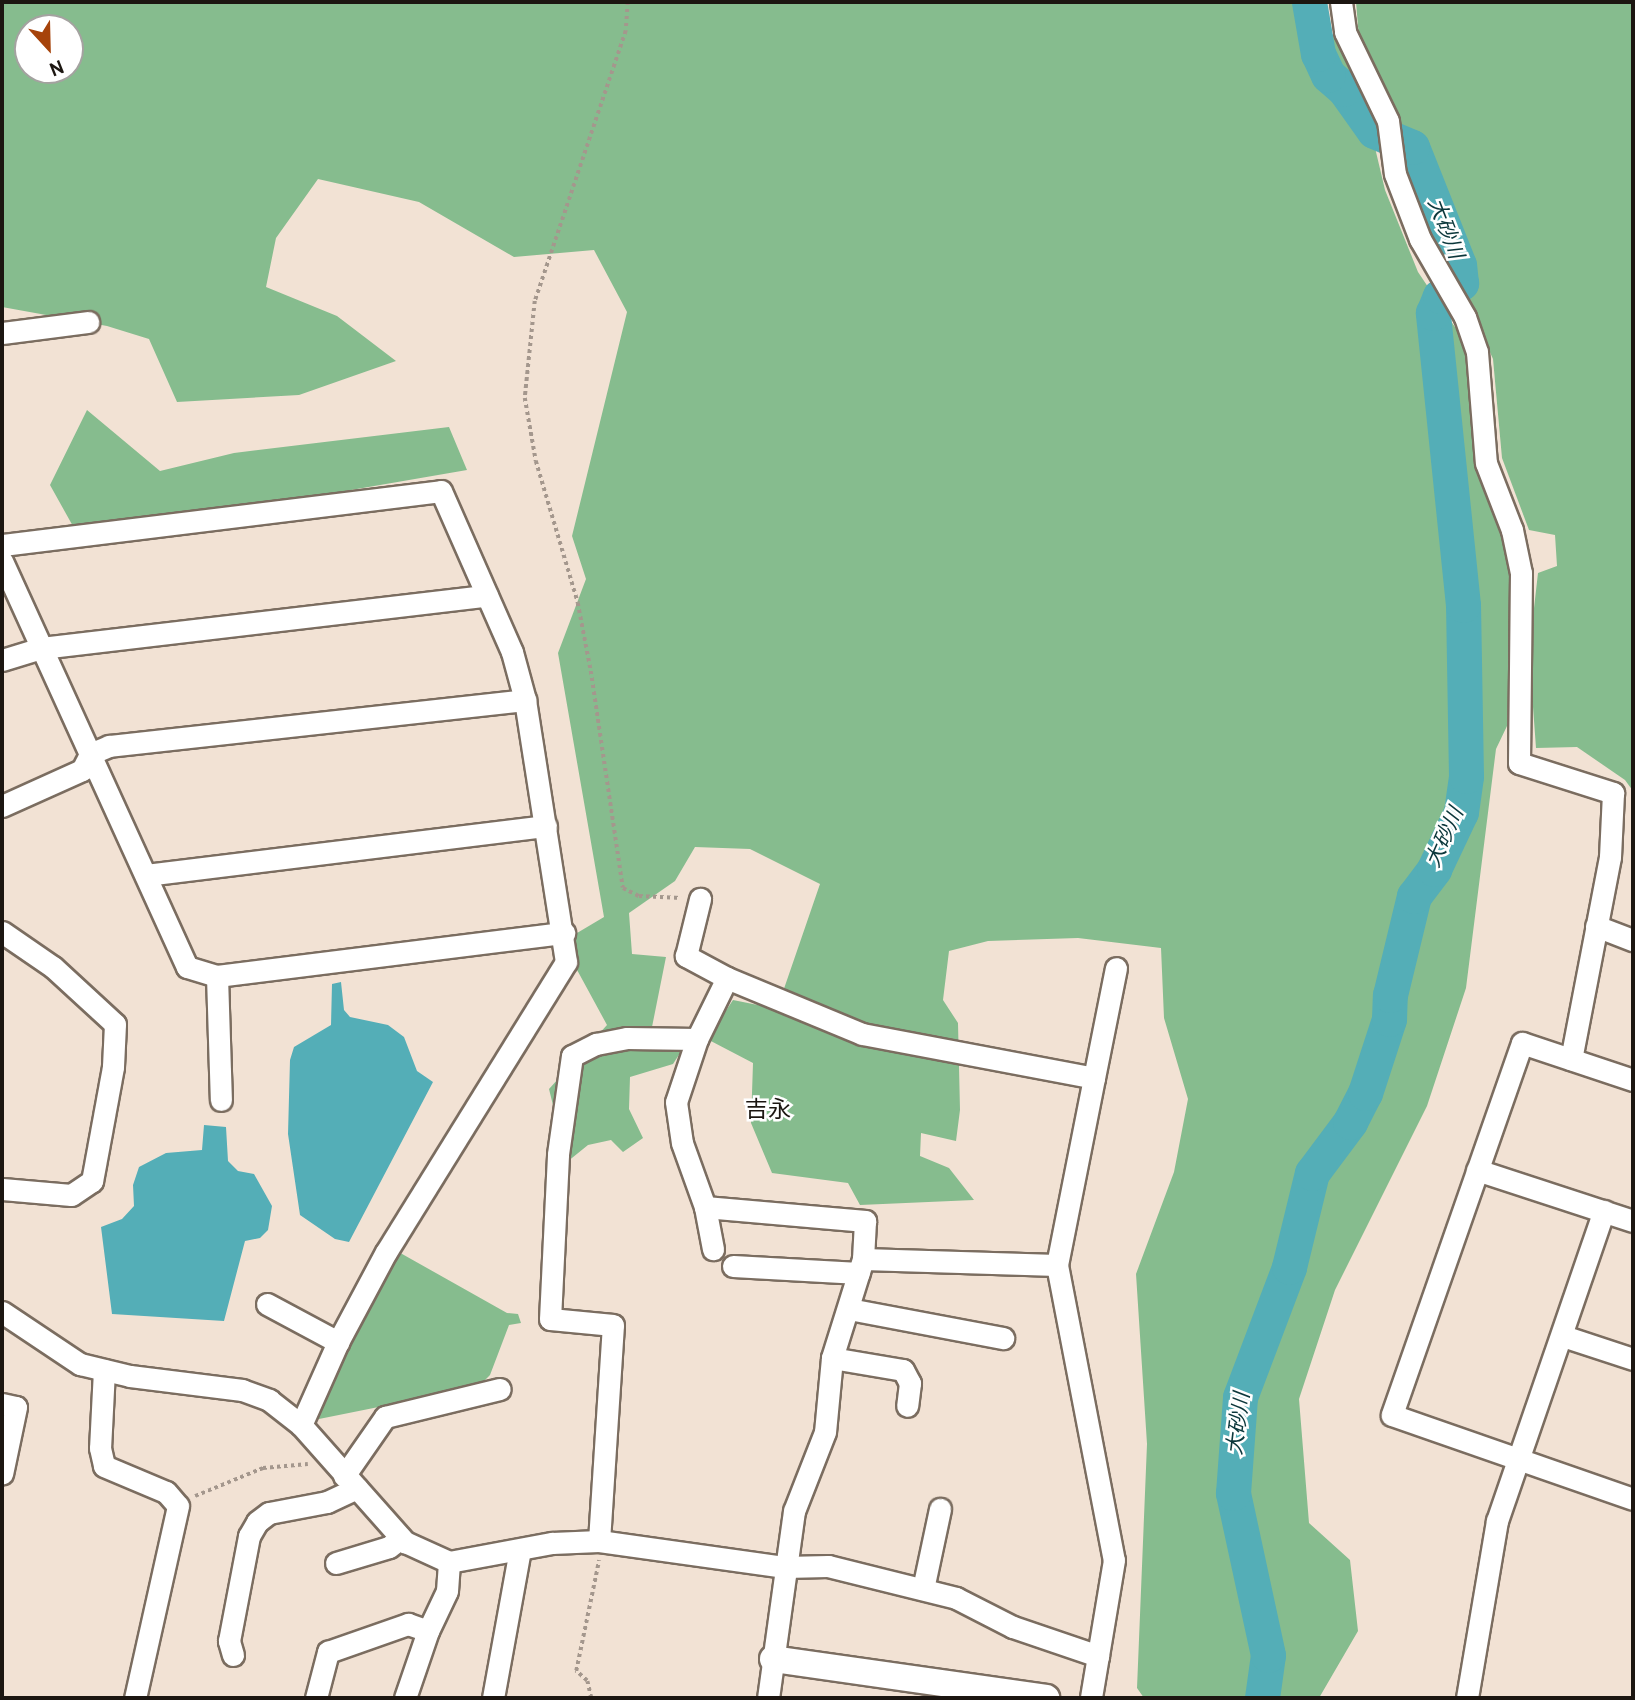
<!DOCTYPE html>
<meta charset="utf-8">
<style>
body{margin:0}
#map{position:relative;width:1635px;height:1700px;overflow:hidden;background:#f2e2d4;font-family:Overpass,"Noto Sans JP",sans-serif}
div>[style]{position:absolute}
.forest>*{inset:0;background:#86bc8e}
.water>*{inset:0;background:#54aeb7}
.river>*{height:35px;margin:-17.5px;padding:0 17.5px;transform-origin:17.5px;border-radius:17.5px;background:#54aeb7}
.path>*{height:3.5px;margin-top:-1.75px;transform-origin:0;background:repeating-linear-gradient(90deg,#a4978d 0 3.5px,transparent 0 7px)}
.roads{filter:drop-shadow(2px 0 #7b6d60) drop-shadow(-2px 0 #7b6d60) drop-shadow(0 2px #7b6d60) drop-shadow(0 -2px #7b6d60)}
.minor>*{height:21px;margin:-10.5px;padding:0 10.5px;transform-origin:10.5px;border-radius:10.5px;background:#fff}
.tertiary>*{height:26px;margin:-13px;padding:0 13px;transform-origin:13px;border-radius:13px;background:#fff}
span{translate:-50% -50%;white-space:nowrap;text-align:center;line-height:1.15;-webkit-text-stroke:5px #fff;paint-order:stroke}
.water-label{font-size:21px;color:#0b373b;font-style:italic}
.quarter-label{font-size:23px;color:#1c1611}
.frame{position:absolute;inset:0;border:4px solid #1c1611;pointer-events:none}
.north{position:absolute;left:14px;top:14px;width:70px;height:70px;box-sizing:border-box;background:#fff;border:2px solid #a4a2a0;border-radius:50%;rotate:158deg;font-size:19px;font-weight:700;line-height:28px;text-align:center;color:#1c1611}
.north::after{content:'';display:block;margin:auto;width:24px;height:32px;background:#a6430a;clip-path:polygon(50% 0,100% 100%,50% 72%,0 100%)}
</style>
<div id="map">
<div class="forest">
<div style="clip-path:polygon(evenodd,2px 2px,1327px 2px,1328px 27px,1359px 80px,1385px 190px,1418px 272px,1471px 351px,1507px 541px,1512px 624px,1507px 726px,1496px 749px,1466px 988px,1427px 1106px,1335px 1290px,1299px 1399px,1309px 1523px,1350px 1560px,1358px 1631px,1319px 1698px,1144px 1698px,1137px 1688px,1147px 1444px,1136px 1274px,1174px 1172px,1188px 1099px,1164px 1018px,1161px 948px,1078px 938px,988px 941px,949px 951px,943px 1000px,958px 1023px,960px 1110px,956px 1141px,921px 1133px,920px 1156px,949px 1168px,974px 1200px,860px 1205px,848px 1183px,772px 1173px,751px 1123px,753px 1063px,707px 1039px,733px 1000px,777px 1009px,820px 884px,750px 849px,695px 847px,675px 881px,629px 913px,632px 954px,666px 957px,652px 1027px,684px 1047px,673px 1064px,630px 1077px,629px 1109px,643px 1138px,623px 1152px,611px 1140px,588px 1145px,567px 1162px,549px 1089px,607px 1025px,576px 968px,572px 936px,604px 917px,558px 653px,586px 579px,572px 536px,627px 312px,594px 250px,514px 257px,419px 202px,318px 179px,276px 238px,266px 287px,337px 316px,396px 361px,299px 395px,177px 402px,149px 339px,107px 326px,2px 307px,2px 2px,28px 28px,70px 28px,70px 70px,28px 70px,28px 28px)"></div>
<div style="clip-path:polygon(1356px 2px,1633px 2px,1633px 791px,1625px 780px,1577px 747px,1536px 748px,1529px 652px,1538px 573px,1557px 566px,1555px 535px,1529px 530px,1502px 458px,1493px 359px,1474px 316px,1440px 266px,1411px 184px,1394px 106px,1359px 38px)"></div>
<div style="clip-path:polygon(87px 410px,160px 471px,234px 453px,449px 427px,467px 470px,79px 537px,50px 485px)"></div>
<div style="clip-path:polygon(395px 1250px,507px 1313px,518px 1314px,521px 1323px,509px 1325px,490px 1375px,478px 1387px,309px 1421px)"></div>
</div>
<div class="water">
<div style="clip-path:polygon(341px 982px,344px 1010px,350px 1017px,388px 1025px,404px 1037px,417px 1071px,433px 1082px,349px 1242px,335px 1239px,300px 1215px,288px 1134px,290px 1060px,294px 1047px,331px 1025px,332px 984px)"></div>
<div style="clip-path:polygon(204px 1125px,226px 1127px,228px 1161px,238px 1171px,254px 1174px,272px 1206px,268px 1230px,260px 1238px,245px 1241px,224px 1321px,112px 1314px,101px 1227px,122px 1219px,134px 1206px,133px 1185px,139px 1167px,166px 1153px,202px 1150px)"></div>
</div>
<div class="river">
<div style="left:1262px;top:1698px;width:43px;rotate:-82.1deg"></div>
<div style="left:1268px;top:1655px;width:166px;rotate:-102.2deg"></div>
<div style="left:1233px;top:1493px;width:96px;rotate:-85.8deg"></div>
<div style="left:1240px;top:1397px;width:139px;rotate:-69.3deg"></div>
<div style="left:1289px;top:1267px;width:97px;rotate:-76.3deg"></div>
<div style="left:1312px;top:1173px;width:64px;rotate:-53.3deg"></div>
<div style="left:1350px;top:1122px;width:33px;rotate:-63deg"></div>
<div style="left:1365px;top:1093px;width:78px;rotate:-72deg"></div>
<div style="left:1389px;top:1019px;width:24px;rotate:-88deg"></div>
<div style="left:1390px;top:995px;width:102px;rotate:-76.4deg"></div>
<div style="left:1414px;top:896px;width:34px;rotate:-53deg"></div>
<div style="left:1434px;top:869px;width:63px;rotate:-64.7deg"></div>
<div style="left:1461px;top:812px;width:36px;rotate:-82deg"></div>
<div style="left:1466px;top:776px;width:171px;rotate:-91deg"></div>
<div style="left:1463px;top:605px;width:294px;rotate:-95.9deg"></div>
<div style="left:1433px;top:313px;width:18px;rotate:-68deg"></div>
<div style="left:1440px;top:296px;width:25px;rotate:-32deg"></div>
<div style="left:1461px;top:283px;width:18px;rotate:-96deg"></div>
<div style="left:1459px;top:265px;width:127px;rotate:-111.7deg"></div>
<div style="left:1412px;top:147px;width:41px;rotate:-157.2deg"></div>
<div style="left:1374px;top:131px;width:52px;rotate:-125.5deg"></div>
<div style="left:1344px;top:89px;width:21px;rotate:-139deg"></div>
<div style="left:1328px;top:75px;width:23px;rotate:-115deg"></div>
<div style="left:1318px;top:54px;width:53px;rotate:-99.8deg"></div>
</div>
<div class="path">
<div style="left:628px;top:2px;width:29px;rotate:94deg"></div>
<div style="left:626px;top:31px;width:285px;rotate:108.6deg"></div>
<div style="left:535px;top:301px;width:98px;rotate:95.9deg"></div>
<div style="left:525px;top:398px;width:64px;rotate:80.1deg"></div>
<div style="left:536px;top:461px;width:148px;rotate:73.5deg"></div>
<div style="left:578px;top:603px;width:69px;rotate:79.2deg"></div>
<div style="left:591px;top:671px;width:219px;rotate:81.6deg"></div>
<div style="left:623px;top:888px;width:18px;rotate:27deg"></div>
<div style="left:639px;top:896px;width:42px;rotate:2.7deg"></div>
<div style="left:195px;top:1496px;width:74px;rotate:-22.4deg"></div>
<div style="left:263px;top:1468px;width:45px;rotate:-5.1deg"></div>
<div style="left:591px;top:1698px;width:17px;rotate:-103deg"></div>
<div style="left:587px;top:1681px;width:15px;rotate:-138deg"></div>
<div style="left:576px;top:1671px;width:113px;rotate:-78.3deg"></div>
</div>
<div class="roads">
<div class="minor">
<div style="left:1341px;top:2px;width:30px;rotate:82deg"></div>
<div style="left:1345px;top:32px;width:99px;rotate:64.2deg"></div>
<div style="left:1388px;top:121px;width:53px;rotate:82.5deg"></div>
<div style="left:1395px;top:174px;width:70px;rotate:69deg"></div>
<div style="left:1420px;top:239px;width:90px;rotate:60deg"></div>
<div style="left:1465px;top:317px;width:37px;rotate:71deg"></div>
<div style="left:1477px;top:352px;width:111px;rotate:85.4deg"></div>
<div style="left:1486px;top:463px;width:72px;rotate:68.8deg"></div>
<div style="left:1512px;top:530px;width:44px;rotate:78.2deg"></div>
<div style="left:1521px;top:573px;width:190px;rotate:90.6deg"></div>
<div style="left:1519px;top:763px;width:99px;rotate:17.7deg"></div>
<div style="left:1613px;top:793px;width:64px;rotate:92.7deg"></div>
<div style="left:1610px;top:857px;width:206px;rotate:100.9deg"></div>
<div style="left:2px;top:333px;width:87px;rotate:-7.3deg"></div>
<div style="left:2px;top:545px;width:442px;rotate:-7deg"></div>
<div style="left:441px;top:491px;width:176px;rotate:66.2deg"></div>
<div style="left:512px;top:652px;width:50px;rotate:74.8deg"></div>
<div style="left:525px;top:700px;width:265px;rotate:81.1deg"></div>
<div style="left:566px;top:962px;width:341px;rotate:121.8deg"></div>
<div style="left:386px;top:1252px;width:102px;rotate:118.1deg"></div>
<div style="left:338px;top:1342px;width:91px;rotate:114deg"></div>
<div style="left:2px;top:561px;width:446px;rotate:65.5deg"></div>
<div style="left:187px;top:967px;width:31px;rotate:17deg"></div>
<div style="left:217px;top:976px;width:350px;rotate:-7.1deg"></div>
<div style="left:2px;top:660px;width:41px;rotate:-17.1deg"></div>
<div style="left:41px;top:648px;width:449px;rotate:-6.7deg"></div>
<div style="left:2px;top:806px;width:88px;rotate:-24.2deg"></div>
<div style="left:82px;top:770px;width:18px;rotate:-63deg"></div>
<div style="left:90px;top:754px;width:21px;rotate:-23deg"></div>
<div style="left:109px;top:746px;width:419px;rotate:-6.3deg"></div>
<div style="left:146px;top:875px;width:403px;rotate:-7deg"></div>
<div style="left:1596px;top:926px;width:40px;rotate:21deg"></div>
<div style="left:2px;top:932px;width:62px;rotate:34.5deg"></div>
<div style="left:53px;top:967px;width:84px;rotate:42.6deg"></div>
<div style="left:115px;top:1024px;width:43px;rotate:92.7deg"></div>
<div style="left:113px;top:1067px;width:116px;rotate:100.4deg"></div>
<div style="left:92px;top:1181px;width:25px;rotate:146deg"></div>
<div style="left:71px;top:1195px;width:69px;rotate:-175deg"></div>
<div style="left:217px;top:976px;width:124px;rotate:88.2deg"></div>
<div style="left:727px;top:978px;width:146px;rotate:22.5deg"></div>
<div style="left:862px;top:1034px;width:236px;rotate:10.7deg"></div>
<div style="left:1094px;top:1078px;width:191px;rotate:101.2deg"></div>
<div style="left:1057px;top:1265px;width:300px;rotate:79.1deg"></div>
<div style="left:1114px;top:1560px;width:140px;rotate:99.5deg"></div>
<div style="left:697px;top:1039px;width:66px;rotate:108.4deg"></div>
<div style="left:676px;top:1102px;width:41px;rotate:81.7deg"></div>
<div style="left:682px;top:1143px;width:68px;rotate:70.2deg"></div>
<div style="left:705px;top:1207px;width:161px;rotate:5deg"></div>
<div style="left:865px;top:1221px;width:38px;rotate:93deg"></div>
<div style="left:863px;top:1259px;width:104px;rotate:107.4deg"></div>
<div style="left:832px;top:1358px;width:74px;rotate:95.4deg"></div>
<div style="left:825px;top:1432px;width:85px;rotate:111.4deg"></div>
<div style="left:794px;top:1511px;width:189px;rotate:97.9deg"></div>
<div style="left:1094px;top:1078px;width:112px;rotate:-78.7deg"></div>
<div style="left:1633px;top:1080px;width:117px;rotate:-161.6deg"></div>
<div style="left:1522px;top:1043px;width:394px;rotate:109.3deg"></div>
<div style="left:1392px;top:1415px;width:255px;rotate:19.2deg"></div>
<div style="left:1477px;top:1170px;width:164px;rotate:18.1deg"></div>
<div style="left:705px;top:1207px;width:43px;rotate:79.2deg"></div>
<div style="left:863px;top:1259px;width:194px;rotate:1.8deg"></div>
<div style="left:733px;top:1266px;width:126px;rotate:3.2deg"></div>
<div style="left:267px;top:1304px;width:81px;rotate:28.2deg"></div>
<div style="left:849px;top:1309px;width:157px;rotate:10.7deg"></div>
<div style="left:2px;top:1312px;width:94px;rotate:33.7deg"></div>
<div style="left:80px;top:1364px;width:51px;rotate:13.5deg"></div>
<div style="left:130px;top:1376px;width:113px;rotate:7.1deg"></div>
<div style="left:242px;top:1390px;width:29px;rotate:20deg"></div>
<div style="left:269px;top:1400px;width:41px;rotate:38deg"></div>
<div style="left:301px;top:1425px;width:157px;rotate:48.4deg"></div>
<div style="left:405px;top:1542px;width:48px;rotate:24.4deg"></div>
<div style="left:449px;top:1562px;width:105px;rotate:-10.5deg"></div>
<div style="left:552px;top:1543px;width:47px;rotate:-2.4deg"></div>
<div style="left:599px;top:1541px;width:188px;rotate:8deg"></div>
<div style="left:785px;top:1567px;width:43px;rotate:-1.3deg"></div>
<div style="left:828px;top:1566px;width:132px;rotate:14deg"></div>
<div style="left:956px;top:1598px;width:64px;rotate:27deg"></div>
<div style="left:1013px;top:1627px;width:90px;rotate:18.8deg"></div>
<div style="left:1563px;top:1336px;width:74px;rotate:18.2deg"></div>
<div style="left:832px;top:1358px;width:72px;rotate:9.6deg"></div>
<div style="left:903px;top:1370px;width:15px;rotate:62deg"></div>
<div style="left:910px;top:1383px;width:23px;rotate:97deg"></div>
<div style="left:104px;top:1370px;width:78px;rotate:92.9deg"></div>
<div style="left:100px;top:1448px;width:18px;rotate:77deg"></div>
<div style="left:104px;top:1466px;width:67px;rotate:22.8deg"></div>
<div style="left:166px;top:1492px;width:18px;rotate:49deg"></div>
<div style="left:178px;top:1506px;width:197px;rotate:102.6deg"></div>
<div style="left:2px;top:1404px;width:14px;rotate:12deg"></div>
<div style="left:16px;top:1407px;width:68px;rotate:101.8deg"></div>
<div style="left:344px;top:1476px;width:72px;rotate:-55.2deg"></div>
<div style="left:385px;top:1417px;width:118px;rotate:-13.7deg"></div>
<div style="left:599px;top:1541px;width:216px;rotate:-86.3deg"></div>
<div style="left:613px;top:1325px;width:63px;rotate:-174.6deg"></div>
<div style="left:550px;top:1319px;width:165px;rotate:-87.2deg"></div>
<div style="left:558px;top:1154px;width:99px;rotate:-81.9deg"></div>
<div style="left:572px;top:1056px;width:27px;rotate:-27deg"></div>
<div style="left:596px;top:1044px;width:32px;rotate:-11deg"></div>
<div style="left:627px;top:1038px;width:70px;rotate:0.8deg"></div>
<div style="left:697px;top:1039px;width:68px;rotate:-63.8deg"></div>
<div style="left:727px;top:978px;width:47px;rotate:-151.8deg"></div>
<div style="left:686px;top:956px;width:59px;rotate:-76.2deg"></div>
<div style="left:336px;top:1563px;width:55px;rotate:-16.8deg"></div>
<div style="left:389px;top:1547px;width:15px;rotate:-37deg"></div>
<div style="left:923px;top:1589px;width:82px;rotate:-78deg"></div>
<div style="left:233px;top:1655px;width:15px;rotate:-106deg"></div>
<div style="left:229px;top:1641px;width:107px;rotate:-79.2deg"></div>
<div style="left:249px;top:1536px;width:16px;rotate:-60deg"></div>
<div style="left:257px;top:1522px;width:15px;rotate:-37deg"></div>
<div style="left:269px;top:1513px;width:59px;rotate:-10.7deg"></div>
<div style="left:327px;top:1502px;width:33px;rotate:-25deg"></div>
<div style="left:316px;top:1698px;width:48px;rotate:-75.4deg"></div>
<div style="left:328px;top:1652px;width:85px;rotate:-19.3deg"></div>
<div style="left:408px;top:1624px;width:21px;rotate:19deg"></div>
<div style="left:405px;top:1698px;width:71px;rotate:-71.1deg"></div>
<div style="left:428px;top:1631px;width:44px;rotate:-64.6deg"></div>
<div style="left:447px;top:1591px;width:29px;rotate:-86deg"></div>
<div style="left:493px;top:1698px;width:150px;rotate:-79.7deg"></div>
<div style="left:1467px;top:1698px;width:180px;rotate:-80.4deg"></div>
<div style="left:1497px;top:1521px;width:328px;rotate:-71deg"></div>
</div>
<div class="tertiary">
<div style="left:773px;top:1659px;width:276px;rotate:8.1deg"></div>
</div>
</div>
<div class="water-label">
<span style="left:1444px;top:229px;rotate:69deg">大砂川</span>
<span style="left:1446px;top:838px;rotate:-66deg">大砂川</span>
<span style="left:1240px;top:1424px;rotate:-83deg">大砂川</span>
</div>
<div class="quarter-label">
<span style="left:768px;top:1112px">吉永</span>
</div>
<div class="frame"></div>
<div class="north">N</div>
</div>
